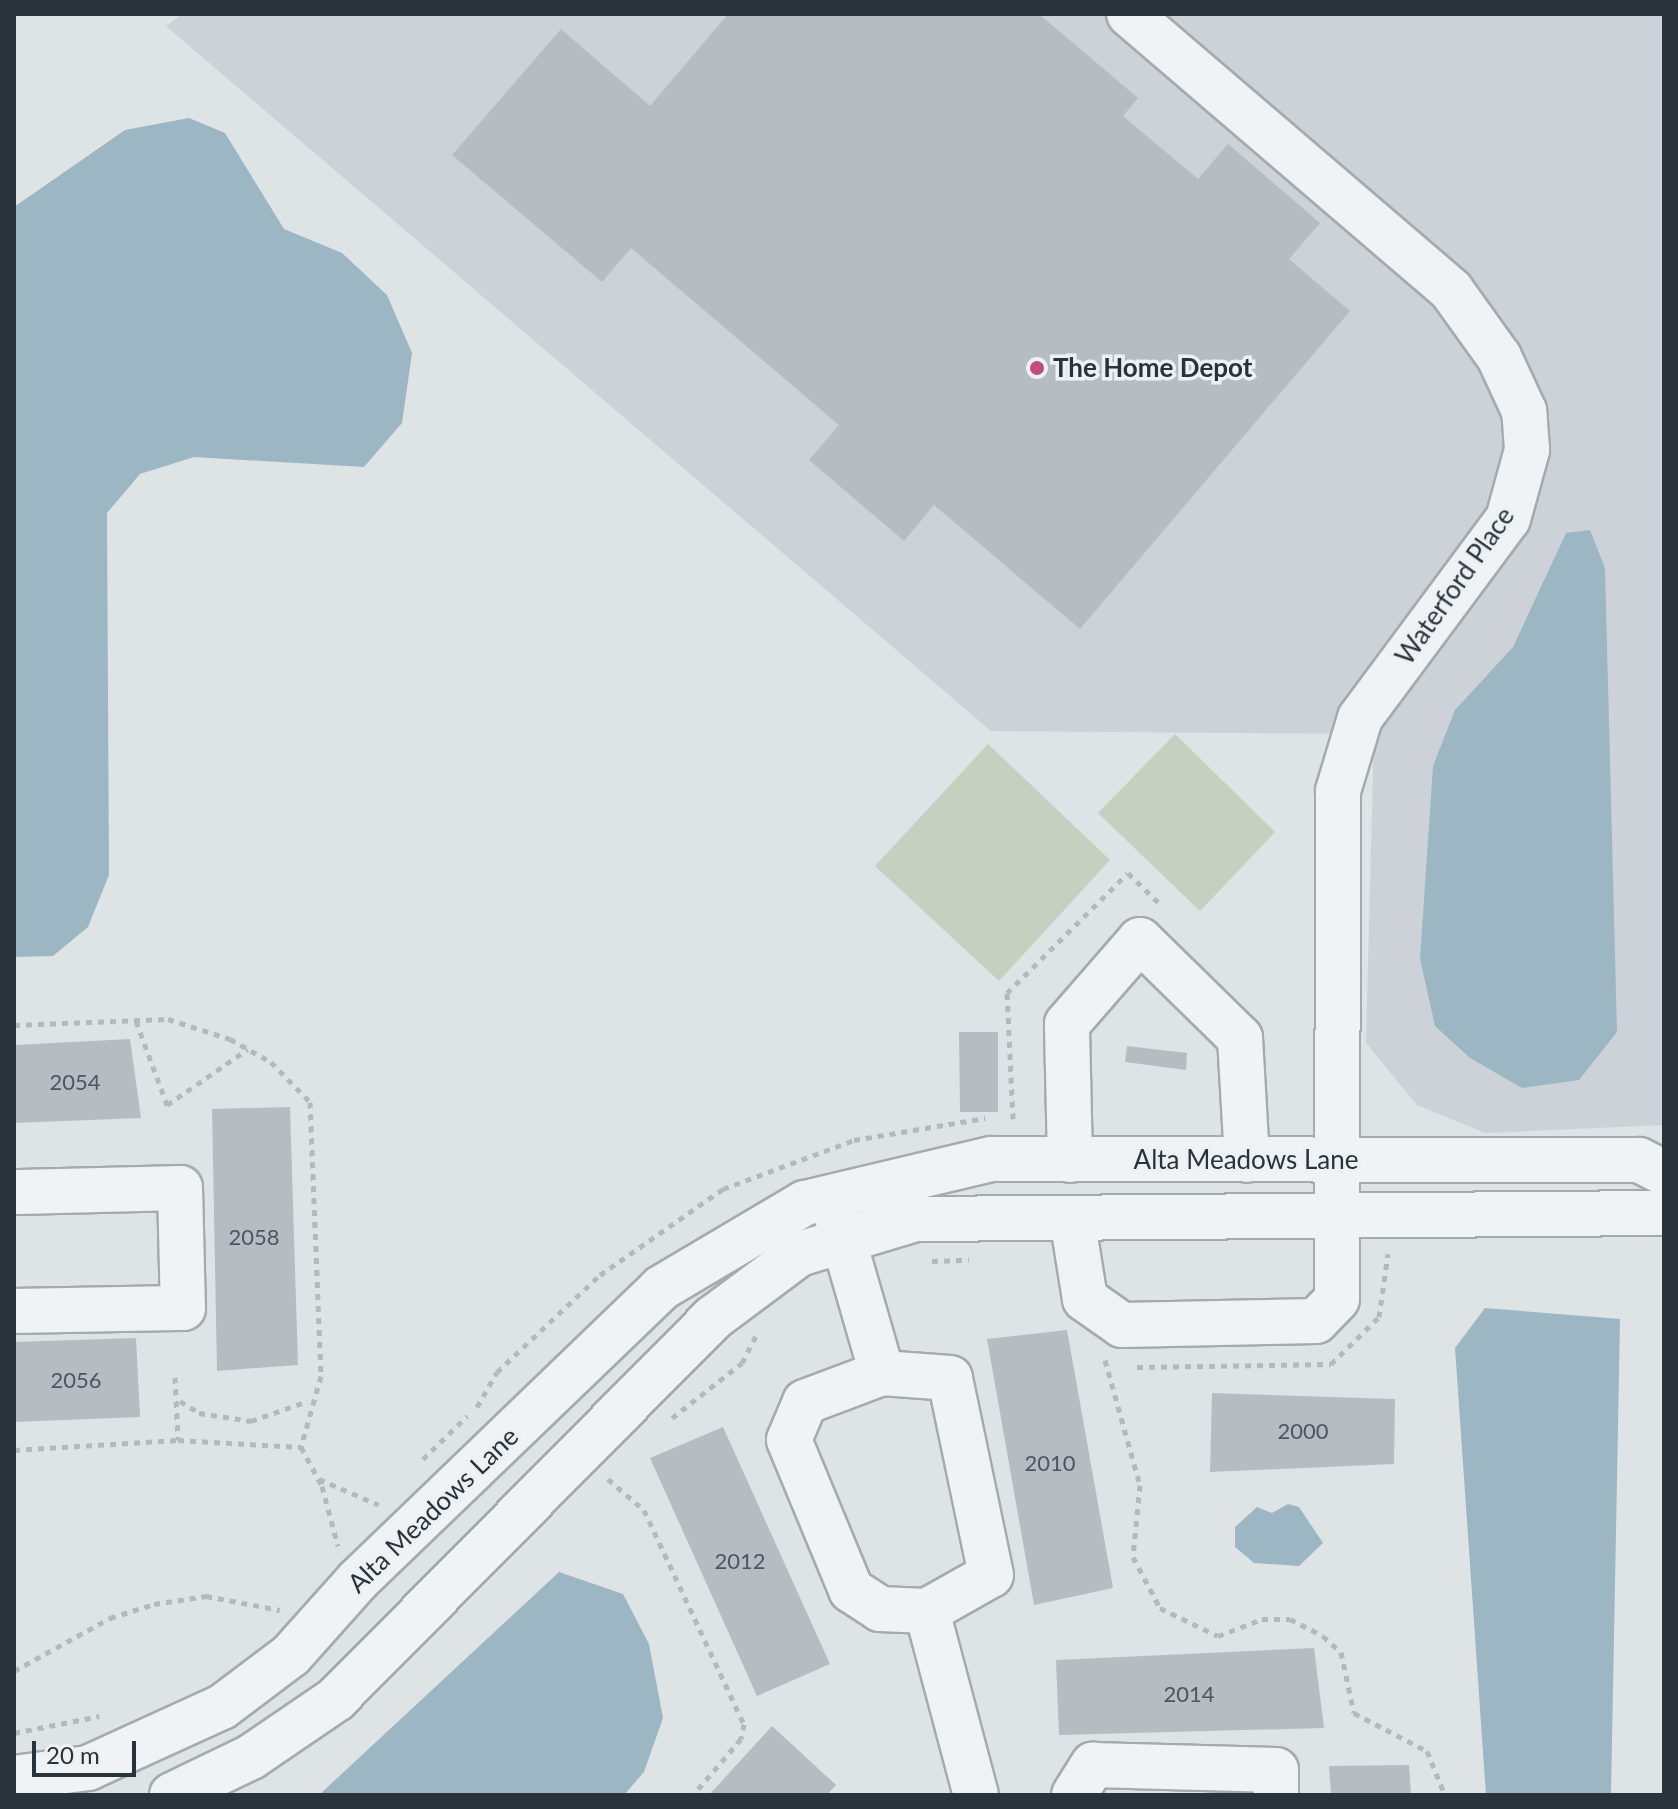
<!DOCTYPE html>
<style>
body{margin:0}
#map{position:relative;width:1678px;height:1809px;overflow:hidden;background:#dee3e6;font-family:Lato,sans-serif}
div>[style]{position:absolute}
.built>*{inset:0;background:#ccd2d7}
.green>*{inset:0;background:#c7cfc0}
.water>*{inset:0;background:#9cb7c3}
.building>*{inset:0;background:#b6bdc2}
.path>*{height:5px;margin-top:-2.5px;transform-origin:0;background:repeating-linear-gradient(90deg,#b4b9bd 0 6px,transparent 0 12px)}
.roads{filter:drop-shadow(2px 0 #a4abaf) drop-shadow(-2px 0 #a4abaf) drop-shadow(0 2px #a4abaf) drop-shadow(0 -2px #a4abaf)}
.minor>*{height:44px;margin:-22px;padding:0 22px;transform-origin:22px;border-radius:22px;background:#f0f3f5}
.dots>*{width:22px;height:22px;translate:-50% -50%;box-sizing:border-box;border:4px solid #edf1f4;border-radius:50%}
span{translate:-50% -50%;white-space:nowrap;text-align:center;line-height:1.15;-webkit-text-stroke:7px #edf1f4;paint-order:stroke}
.number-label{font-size:22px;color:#4c565d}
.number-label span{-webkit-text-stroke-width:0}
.poi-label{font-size:26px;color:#29333b;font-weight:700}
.left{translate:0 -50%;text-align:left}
.street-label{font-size:26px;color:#29333b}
.frame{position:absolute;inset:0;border:16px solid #29333b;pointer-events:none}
.scale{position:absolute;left:32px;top:1741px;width:104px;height:36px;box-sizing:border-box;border:4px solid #29333b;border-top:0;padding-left:10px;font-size:24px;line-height:28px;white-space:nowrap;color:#29333b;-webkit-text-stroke:6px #edf1f4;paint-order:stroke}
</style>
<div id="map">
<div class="built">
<div style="clip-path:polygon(182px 14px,1664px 14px,1664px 1125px,1485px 1133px,1417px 1105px,1366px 1043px,1374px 734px,991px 731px,166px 26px)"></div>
</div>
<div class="green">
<div style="clip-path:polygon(1175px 734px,1275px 832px,1200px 911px,1098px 813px)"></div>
<div style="clip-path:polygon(988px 744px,1110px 860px,999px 981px,875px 866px)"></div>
</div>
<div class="water">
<div style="clip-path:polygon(189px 118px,225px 133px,284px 229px,342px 253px,387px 295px,412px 353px,402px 423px,364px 467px,194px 457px,140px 474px,107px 513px,109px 875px,88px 927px,53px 956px,14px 957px,14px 207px,125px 130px)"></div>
<div style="clip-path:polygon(1590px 530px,1605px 568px,1617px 1032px,1579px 1080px,1522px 1088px,1470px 1058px,1435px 1026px,1420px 959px,1433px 766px,1455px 710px,1513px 647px,1566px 533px)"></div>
<div style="clip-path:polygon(1485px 1308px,1620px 1319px,1611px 1795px,1486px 1795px,1455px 1348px)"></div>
<div style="clip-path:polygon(1288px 1504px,1299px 1507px,1323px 1543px,1299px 1566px,1254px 1563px,1235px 1547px,1235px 1527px,1257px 1507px,1272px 1513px)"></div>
<div style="clip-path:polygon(559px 1572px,623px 1594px,649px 1644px,663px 1718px,644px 1772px,624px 1795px,319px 1795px)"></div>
</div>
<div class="building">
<div style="clip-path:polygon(728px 14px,1039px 14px,1138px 98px,1123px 116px,1198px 179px,1228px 144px,1320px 223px,1289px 259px,1350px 311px,1080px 629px,934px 505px,904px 541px,809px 460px,839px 425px,631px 248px,602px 282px,452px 155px,561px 29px,650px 106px)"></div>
<div style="clip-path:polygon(959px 1032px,998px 1032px,998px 1112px,960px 1112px)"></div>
<div style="clip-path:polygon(130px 1039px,141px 1118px,14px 1123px,14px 1045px)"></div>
<div style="clip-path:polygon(1127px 1046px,1187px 1053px,1186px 1070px,1125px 1062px)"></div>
<div style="clip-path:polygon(290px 1107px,298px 1365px,217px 1371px,212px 1109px)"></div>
<div style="clip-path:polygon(1067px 1330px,1113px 1588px,1034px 1605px,987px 1339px)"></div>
<div style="clip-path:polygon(136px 1338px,140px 1417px,14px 1422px,14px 1342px)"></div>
<div style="clip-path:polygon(1212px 1393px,1395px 1399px,1394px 1464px,1210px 1472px)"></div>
<div style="clip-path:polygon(723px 1427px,830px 1664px,757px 1696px,650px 1458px)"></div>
<div style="clip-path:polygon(1314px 1648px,1324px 1728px,1059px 1735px,1056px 1660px)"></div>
<div style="clip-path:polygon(772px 1726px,836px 1785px,827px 1795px,709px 1795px)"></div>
<div style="clip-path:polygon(1409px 1765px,1411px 1795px,1331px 1795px,1329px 1766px)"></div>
</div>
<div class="path">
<div style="left:136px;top:1021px;width:90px;rotate:69.7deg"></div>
<div style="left:167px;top:1105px;width:98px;rotate:-34.7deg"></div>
<div style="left:14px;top:1025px;width:154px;rotate:-2.2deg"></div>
<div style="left:168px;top:1019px;width:65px;rotate:17.9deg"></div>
<div style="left:230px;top:1039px;width:47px;rotate:29.3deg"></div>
<div style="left:271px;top:1062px;width:56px;rotate:45.7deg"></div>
<div style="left:310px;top:1102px;width:274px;rotate:87.7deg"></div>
<div style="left:321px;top:1376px;width:74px;rotate:105.7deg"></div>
<div style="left:301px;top:1447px;width:44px;rotate:61.7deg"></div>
<div style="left:322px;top:1486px;width:62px;rotate:75.1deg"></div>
<div style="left:1013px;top:1119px;width:126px;rotate:-92.7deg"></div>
<div style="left:1007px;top:993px;width:170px;rotate:-44.8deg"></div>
<div style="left:1128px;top:873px;width:46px;rotate:44.1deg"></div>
<div style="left:932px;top:1261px;width:37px;rotate:-2deg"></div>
<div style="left:1105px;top:1360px;width:130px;rotate:74.4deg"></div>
<div style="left:1140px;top:1485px;width:72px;rotate:95.6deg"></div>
<div style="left:1133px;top:1557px;width:58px;rotate:62.1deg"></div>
<div style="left:1160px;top:1608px;width:64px;rotate:25.8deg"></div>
<div style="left:1218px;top:1636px;width:47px;rotate:-21.1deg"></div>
<div style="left:1262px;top:1619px;width:28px"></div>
<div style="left:1290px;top:1619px;width:37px;rotate:27deg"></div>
<div style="left:1323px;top:1636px;width:24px;rotate:42deg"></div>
<div style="left:1341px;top:1652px;width:62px;rotate:78deg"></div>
<div style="left:1354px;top:1713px;width:82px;rotate:27.5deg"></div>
<div style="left:1427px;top:1751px;width:48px;rotate:67.8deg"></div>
<div style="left:1137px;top:1367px;width:194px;rotate:-0.9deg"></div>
<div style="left:1331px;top:1364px;width:67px;rotate:-44.4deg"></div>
<div style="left:1379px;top:1317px;width:64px;rotate:-81.9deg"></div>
<div style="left:175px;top:1377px;width:63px;rotate:87.3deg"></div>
<div style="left:180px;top:1401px;width:22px;rotate:32deg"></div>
<div style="left:199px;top:1413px;width:53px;rotate:8.7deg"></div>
<div style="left:251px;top:1421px;width:60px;rotate:-19.3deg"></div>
<div style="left:477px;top:1407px;width:40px;rotate:-60.3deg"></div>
<div style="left:497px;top:1372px;width:141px;rotate:-43.3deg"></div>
<div style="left:600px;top:1275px;width:150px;rotate:-35deg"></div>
<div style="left:723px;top:1189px;width:140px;rotate:-20.5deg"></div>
<div style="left:854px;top:1140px;width:133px;rotate:-9.5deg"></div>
<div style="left:672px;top:1418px;width:89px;rotate:-38.2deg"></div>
<div style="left:742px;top:1363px;width:33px;rotate:-63deg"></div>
<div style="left:14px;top:1450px;width:164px;rotate:-3.5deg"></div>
<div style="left:178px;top:1440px;width:123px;rotate:3.3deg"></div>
<div style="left:423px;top:1459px;width:62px;rotate:-44.3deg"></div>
<div style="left:319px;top:1479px;width:65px;rotate:23.4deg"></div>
<div style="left:608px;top:1479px;width:48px;rotate:40.7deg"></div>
<div style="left:644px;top:1510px;width:236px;rotate:65deg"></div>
<div style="left:744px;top:1724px;width:15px;rotate:101deg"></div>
<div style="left:741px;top:1739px;width:74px;rotate:130.6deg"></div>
<div style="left:14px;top:1671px;width:110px;rotate:-28.9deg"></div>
<div style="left:110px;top:1618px;width:46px;rotate:-17.7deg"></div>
<div style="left:154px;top:1604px;width:53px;rotate:-8.7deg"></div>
<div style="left:206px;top:1596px;width:75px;rotate:10.7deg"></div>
<div style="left:14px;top:1733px;width:87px;rotate:-11.3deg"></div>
</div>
<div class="roads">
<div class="minor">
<div style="left:1070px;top:1160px;width:136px;rotate:-91.3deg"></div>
<div style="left:1067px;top:1024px;width:111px;rotate:-49deg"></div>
<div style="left:1140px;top:940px;width:140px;rotate:44.4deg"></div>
<div style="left:1240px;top:1038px;width:122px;rotate:86.7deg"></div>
<div style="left:14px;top:1192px;width:166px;rotate:-1.4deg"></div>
<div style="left:180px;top:1188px;width:120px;rotate:88.6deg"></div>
<div style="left:183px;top:1308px;width:169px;rotate:179deg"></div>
<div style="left:836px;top:1214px;width:166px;rotate:73.9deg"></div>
<div style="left:1072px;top:1218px;width:82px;rotate:80.9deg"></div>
<div style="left:1085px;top:1299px;width:45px;rotate:35.1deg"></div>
<div style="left:1122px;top:1325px;width:194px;rotate:-1.2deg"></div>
<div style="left:1316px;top:1321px;width:30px;rotate:-46deg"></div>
<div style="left:1337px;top:1299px;width:508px;rotate:-89.89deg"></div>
<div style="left:1338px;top:791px;width:76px;rotate:-73.2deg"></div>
<div style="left:1360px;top:718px;width:248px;rotate:-53.4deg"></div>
<div style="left:1508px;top:519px;width:72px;rotate:-74.6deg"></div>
<div style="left:1527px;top:450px;width:39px;rotate:-94deg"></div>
<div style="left:1524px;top:411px;width:60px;rotate:-114.8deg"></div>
<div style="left:1499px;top:357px;width:82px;rotate:-125.6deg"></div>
<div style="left:1451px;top:290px;width:424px;rotate:-139.4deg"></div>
<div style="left:927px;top:1611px;width:73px;rotate:-29.4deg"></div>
<div style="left:991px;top:1575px;width:201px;rotate:-101.8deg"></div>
<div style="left:950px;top:1378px;width:68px;rotate:-175.8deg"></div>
<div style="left:882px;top:1373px;width:82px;rotate:159.4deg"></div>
<div style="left:805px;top:1402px;width:41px;rotate:112.8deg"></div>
<div style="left:789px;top:1440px;width:162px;rotate:67.5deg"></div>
<div style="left:851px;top:1590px;width:35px;rotate:33deg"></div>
<div style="left:880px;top:1609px;width:47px;rotate:2.4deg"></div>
<div style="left:927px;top:1611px;width:190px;rotate:75.1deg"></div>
<div style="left:14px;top:1778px;width:75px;rotate:-7.7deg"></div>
<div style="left:88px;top:1768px;width:147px;rotate:-24.5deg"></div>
<div style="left:222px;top:1707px;width:86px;rotate:-37deg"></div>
<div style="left:291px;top:1655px;width:101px;rotate:-48.2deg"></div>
<div style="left:358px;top:1580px;width:421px;rotate:-43.9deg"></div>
<div style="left:661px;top:1288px;width:167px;rotate:-30.6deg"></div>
<div style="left:805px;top:1203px;width:191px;rotate:-13.3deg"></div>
<div style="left:991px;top:1159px;width:648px;rotate:0.09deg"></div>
<div style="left:1639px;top:1160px;width:28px;rotate:27deg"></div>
<div style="left:172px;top:1795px;width:88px;rotate:-25.7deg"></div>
<div style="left:251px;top:1757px;width:103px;rotate:-34.3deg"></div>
<div style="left:336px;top:1699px;width:536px;rotate:-45.3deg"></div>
<div style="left:713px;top:1318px;width:107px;rotate:-36.7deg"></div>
<div style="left:799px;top:1254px;width:122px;rotate:-16.7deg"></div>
<div style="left:916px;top:1219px;width:748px;rotate:-0.46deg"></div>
<div style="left:1074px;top:1795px;width:36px;rotate:-58deg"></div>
<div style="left:1093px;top:1765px;width:183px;rotate:1.6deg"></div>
<div style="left:1276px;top:1770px;width:25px;rotate:90deg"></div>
</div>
</div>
<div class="dots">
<div style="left:1037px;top:368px;background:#c04e76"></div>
</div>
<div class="number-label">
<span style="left:75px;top:1082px">2054</span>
<span style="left:254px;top:1237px">2058</span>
<span style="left:76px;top:1380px">2056</span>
<span style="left:1303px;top:1431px">2000</span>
<span style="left:1050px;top:1463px">2010</span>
<span style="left:740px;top:1561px">2012</span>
<span style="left:1189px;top:1694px">2014</span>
</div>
<div class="poi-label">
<span class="left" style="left:1053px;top:368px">The Home Depot</span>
</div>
<div class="street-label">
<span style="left:1455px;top:586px;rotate:-55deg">Waterford Place</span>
<span style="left:1246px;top:1160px">Alta Meadows Lane</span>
<span style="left:433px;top:1510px;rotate:-44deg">Alta Meadows Lane</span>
</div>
<div class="frame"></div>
<div class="scale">20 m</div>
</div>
